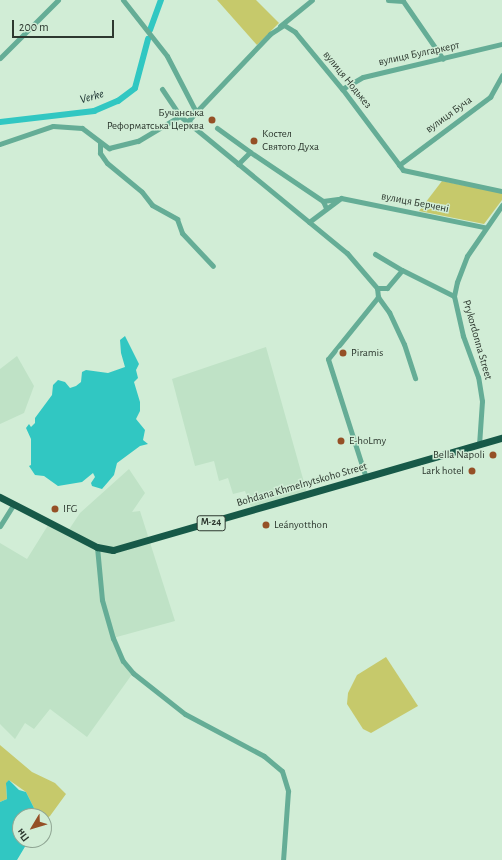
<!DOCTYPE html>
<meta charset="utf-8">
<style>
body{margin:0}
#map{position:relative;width:502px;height:860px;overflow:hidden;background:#d1edd6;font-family:"Alegreya Sans",sans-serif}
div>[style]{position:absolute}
.built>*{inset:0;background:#bfe2c6}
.green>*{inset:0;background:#c6c96b}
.water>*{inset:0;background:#31c7c2}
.river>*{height:6px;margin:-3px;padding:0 3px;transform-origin:3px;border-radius:3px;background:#31c7c2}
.minor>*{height:5px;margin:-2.5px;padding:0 2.5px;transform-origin:2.5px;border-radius:2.5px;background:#65ad96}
.highway>*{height:7px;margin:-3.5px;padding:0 3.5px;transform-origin:3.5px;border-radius:3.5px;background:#175948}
.dots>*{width:11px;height:11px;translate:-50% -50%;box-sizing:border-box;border:2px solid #d1edd6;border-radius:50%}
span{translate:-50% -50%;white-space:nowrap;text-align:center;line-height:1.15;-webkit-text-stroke:3px #d1edd6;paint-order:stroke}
.shield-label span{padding:1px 3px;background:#d1edd6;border:1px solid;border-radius:3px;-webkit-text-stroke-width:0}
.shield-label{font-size:10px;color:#2d382f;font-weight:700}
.street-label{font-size:11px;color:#2d382f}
.poi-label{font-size:11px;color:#2d382f}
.right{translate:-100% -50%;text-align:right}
.left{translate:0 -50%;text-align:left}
.water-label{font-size:12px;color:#182f2e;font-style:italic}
.north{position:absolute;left:12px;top:808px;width:40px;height:40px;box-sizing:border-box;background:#d1edd6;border:1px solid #8fa593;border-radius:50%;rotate:232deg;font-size:11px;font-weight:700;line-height:16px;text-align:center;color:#2d382f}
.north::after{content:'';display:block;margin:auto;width:14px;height:18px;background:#955026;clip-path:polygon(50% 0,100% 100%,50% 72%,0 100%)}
.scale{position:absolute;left:12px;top:20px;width:102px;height:18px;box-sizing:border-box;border:2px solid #2d382f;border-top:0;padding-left:5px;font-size:12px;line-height:14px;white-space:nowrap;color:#2d382f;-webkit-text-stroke:3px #d1edd6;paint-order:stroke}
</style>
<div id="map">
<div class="built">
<div style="clip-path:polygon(266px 347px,307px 493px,252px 510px,245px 491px,233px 494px,228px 478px,219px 481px,214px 461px,195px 466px,172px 379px)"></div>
<div style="clip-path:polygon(17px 356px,34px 386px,24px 413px,0 424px,0 369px)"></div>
<div style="clip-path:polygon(129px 469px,145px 493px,132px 512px,140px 511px,175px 621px,113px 638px,133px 673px,87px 737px,50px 709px,34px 729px,25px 723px,15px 739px,0 724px,0 543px,27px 559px,50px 522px,68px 531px,80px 513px)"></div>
</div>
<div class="green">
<div style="clip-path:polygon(217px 0,256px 0,279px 23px,257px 45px)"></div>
<div style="clip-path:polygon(442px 181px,502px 193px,502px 200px,484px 224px,419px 211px)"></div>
<div style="clip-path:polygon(386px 657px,418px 706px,371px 733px,363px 729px,347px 704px,348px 693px,357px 675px)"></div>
<div style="clip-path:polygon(0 745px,32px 772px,55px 783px,66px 794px,50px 816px,44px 820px,44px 816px,38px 816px,26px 792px,9px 780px,6px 786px,7px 799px,0 802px)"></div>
</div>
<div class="water">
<div style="clip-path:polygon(125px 336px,139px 364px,136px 370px,138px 378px,134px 382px,140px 402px,140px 411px,136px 419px,145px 430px,143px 440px,148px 444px,140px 446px,117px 463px,114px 475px,102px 489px,92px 486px,91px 483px,95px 477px,93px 473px,82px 482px,58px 486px,44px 476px,35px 475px,29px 466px,31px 465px,31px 439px,26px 428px,29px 424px,31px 427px,35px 423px,35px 418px,52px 395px,53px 385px,58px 380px,65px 382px,70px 388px,76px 386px,81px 382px,82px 372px,86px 370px,108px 373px,125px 367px,121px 353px,120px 340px)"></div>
<div style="clip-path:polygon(9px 780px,19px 790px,26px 792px,38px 816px,20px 816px,20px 840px,33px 840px,26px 845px,17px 860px,0 860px,0 802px,7px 799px,6px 783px)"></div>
</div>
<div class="river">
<div style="left:150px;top:30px;width:32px;rotate:-70deg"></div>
<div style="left:0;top:122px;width:95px;rotate:-6.7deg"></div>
<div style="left:94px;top:111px;width:26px;rotate:-23deg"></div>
<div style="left:118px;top:101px;width:21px;rotate:-37deg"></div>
<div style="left:135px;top:88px;width:51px;rotate:-75.1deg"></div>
</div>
<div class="minor">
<div style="left:123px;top:0;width:71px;rotate:51.8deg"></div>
<div style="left:167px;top:56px;width:63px;rotate:62.6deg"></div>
<div style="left:196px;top:112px;width:11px;rotate:131deg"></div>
<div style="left:189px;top:120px;width:4px;rotate:76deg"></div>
<div style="left:388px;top:0;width:15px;rotate:4deg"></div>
<div style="left:403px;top:1px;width:70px;rotate:55.4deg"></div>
<div style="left:280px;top:26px;width:41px;rotate:-39.1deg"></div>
<div style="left:0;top:58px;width:82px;rotate:-45deg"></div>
<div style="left:162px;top:89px;width:32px;rotate:56deg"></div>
<div style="left:180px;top:116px;width:216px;rotate:39.4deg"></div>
<div style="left:347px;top:253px;width:46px;rotate:49.4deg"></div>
<div style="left:377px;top:288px;width:10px"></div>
<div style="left:387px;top:288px;width:23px;rotate:-50deg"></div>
<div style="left:402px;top:270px;width:58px;rotate:26.6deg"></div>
<div style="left:342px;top:89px;width:24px;rotate:-30deg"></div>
<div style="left:363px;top:77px;width:143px;rotate:-13.4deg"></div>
<div style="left:196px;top:112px;width:108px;rotate:-46.5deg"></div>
<div style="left:270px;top:34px;width:17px;rotate:-33deg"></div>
<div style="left:284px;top:25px;width:13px;rotate:32deg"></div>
<div style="left:295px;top:32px;width:75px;rotate:50.4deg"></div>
<div style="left:343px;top:90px;width:100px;rotate:53.1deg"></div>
<div style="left:403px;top:170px;width:101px;rotate:12deg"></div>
<div style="left:217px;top:128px;width:41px;rotate:36deg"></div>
<div style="left:100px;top:143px;width:10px;rotate:90deg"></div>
<div style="left:100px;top:153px;width:12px;rotate:55deg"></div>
<div style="left:107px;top:163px;width:45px;rotate:39.6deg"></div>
<div style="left:142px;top:192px;width:16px;rotate:52deg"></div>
<div style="left:152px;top:205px;width:29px;rotate:29deg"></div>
<div style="left:177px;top:219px;width:15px;rotate:70deg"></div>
<div style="left:182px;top:233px;width:45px;rotate:46.8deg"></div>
<div style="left:0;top:144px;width:56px;rotate:-18.8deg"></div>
<div style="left:53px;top:126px;width:29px;rotate:4deg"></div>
<div style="left:82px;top:128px;width:34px;rotate:37deg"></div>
<div style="left:109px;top:148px;width:30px;rotate:-14deg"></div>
<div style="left:138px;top:141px;width:49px;rotate:-30.8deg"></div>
<div style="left:238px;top:164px;width:17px;rotate:-45deg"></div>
<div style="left:250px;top:152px;width:88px;rotate:33.9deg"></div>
<div style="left:323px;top:201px;width:8px;rotate:67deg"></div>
<div style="left:399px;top:165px;width:114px;rotate:-36.8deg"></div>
<div style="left:490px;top:97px;width:25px;rotate:-61deg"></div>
<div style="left:323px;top:201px;width:15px;rotate:-8deg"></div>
<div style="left:309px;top:222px;width:40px;rotate:-37deg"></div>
<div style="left:341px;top:198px;width:146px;rotate:11.5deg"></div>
<div style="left:375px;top:254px;width:31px;rotate:31deg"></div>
<div style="left:378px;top:297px;width:19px;rotate:54deg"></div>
<div style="left:389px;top:312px;width:35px;rotate:65deg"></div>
<div style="left:404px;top:344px;width:36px;rotate:72deg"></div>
<div style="left:479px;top:445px;width:44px;rotate:-86.1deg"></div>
<div style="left:482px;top:401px;width:24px;rotate:-99deg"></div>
<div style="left:478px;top:377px;width:44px;rotate:-110.1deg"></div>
<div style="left:463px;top:336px;width:41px;rotate:-102.7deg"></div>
<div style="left:454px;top:296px;width:14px;rotate:-78deg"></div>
<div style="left:457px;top:282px;width:28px;rotate:-69deg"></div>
<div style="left:467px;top:256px;width:62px;rotate:-55.5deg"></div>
<div style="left:366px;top:478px;width:125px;rotate:-107.7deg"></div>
<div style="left:328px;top:359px;width:80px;rotate:-51.1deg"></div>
<div style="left:378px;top:297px;width:9px;rotate:-96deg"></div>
<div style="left:0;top:526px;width:26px;rotate:-58deg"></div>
<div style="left:97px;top:547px;width:53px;rotate:84.6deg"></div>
<div style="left:102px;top:600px;width:40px;rotate:74deg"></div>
<div style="left:113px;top:638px;width:25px;rotate:67deg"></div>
<div style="left:123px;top:661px;width:16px;rotate:50deg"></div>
<div style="left:133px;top:673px;width:66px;rotate:38.3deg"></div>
<div style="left:185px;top:714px;width:89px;rotate:28deg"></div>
<div style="left:264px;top:756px;width:23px;rotate:40deg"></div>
<div style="left:282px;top:771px;width:21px;rotate:73deg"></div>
<div style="left:288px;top:791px;width:69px;rotate:94.1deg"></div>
</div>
<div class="highway">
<div style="left:0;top:497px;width:109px;rotate:27.3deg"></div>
<div style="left:97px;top:547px;width:16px;rotate:11deg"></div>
<div style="left:113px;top:550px;width:405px;rotate:-16.1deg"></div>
</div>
<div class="dots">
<div style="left:212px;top:120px;background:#955026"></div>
<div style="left:254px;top:141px;background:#955026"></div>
<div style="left:343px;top:353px;background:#955026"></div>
<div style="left:341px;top:441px;background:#955026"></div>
<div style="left:493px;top:455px;background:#955026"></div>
<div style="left:472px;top:471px;background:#955026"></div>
<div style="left:55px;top:509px;background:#955026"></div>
<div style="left:266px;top:525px;background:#955026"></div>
</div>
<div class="shield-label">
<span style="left:211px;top:523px">М-24</span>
</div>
<div class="street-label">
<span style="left:419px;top:54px;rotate:-12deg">вулиця Булгаркерт</span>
<span style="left:347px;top:80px;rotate:51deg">вулиця Нодькез</span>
<span style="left:449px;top:115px;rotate:-36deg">вулиця Буча</span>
<span style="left:415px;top:203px;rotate:11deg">вулиця Берчені</span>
<span style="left:477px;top:340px;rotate:74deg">Prykordonna Street</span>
<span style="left:302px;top:485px;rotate:-16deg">Bohdana Khmelnytskoho Street</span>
</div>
<div class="poi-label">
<span class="right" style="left:204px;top:120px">Бучанська<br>Реформатська Церква</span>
<span class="left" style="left:262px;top:141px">Костел<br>Святого Духа</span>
<span class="left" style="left:351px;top:353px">Piramis</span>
<span class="left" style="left:349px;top:441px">E-hoLmy</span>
<span class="right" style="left:485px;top:455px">Bella Napoli</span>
<span class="right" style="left:464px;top:471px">Lark hotel</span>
<span class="left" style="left:63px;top:509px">IFG</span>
<span class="left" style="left:274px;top:525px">Leányotthon</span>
</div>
<div class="water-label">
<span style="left:92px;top:97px;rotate:-15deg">Verke</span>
</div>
<div class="north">Пн</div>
<div class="scale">200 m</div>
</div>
